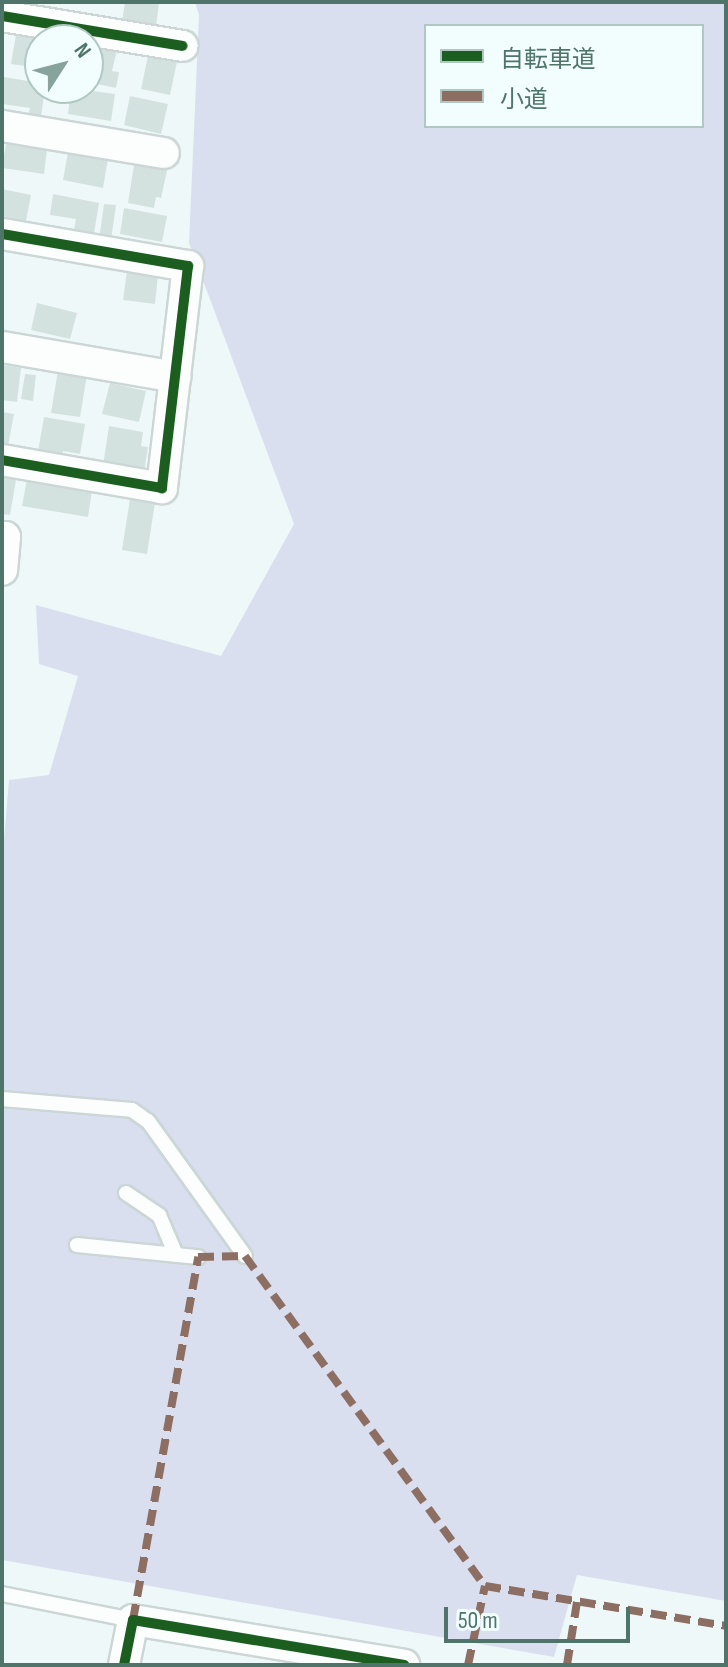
<!DOCTYPE html>
<meta charset="utf-8">
<style>
body{margin:0}
#map{position:relative;width:728px;height:1667px;overflow:hidden;background:#eef8f8;font-family:"Sofia Sans Condensed","Noto Sans JP",sans-serif}
div>[style]{position:absolute}
.green>*{inset:0;background:#dadff0}
.building>*{inset:0;background:#d3e2df}
.roads{filter:drop-shadow(2px 0 #cbd6d5) drop-shadow(-2px 0 #cbd6d5) drop-shadow(0 2px #cbd6d5) drop-shadow(0 -2px #cbd6d5)}
.service>*{height:14px;margin:-7px;padding:0 7px;transform-origin:7px;border-radius:7px;background:#fcfefe}
.minor>*{height:30px;margin:-15px;padding:0 15px;transform-origin:15px;border-radius:15px;background:#fcfefe}
.quiet>*{height:8px;margin-top:-4px;transform-origin:0;background:repeating-linear-gradient(90deg,#8d6e63 0 16px,transparent 0 24px)}
.cycleway>*{height:10px;margin:-5px;padding:0 5px;transform-origin:5px;border-radius:5px;background:#1b5e20}
span{translate:-50% -50%;white-space:nowrap;text-align:center;line-height:1.15;-webkit-text-stroke:7px #f1fefd;paint-order:stroke}
.frame{position:absolute;inset:0;border:4px solid #4f756a;pointer-events:none}
.legend{position:absolute;left:424px;top:24px;width:280px;height:104px;box-sizing:border-box;background:#f1fefd;border:2px solid #b0c7c2;margin:0;padding:10px 14px;list-style:none;font-size:24px;color:#4f756a}
.legend li{display:flex;align-items:center;gap:16px;height:40px}
.legend b{width:40px;border:2px solid #b0c7c2}
.north{position:absolute;left:24px;top:24px;width:80px;height:80px;box-sizing:border-box;background:#f1fefd;border:2px solid #b0c7c2;border-radius:50%;rotate:54deg;font-size:22px;font-weight:700;line-height:32px;text-align:center;color:#4f756a}
.north::after{content:'';display:block;margin:auto;width:28px;height:36px;background:#87a39c;clip-path:polygon(50% 0,100% 100%,50% 72%,0 100%)}
.scale{position:absolute;left:444px;top:1607px;width:186px;height:36px;box-sizing:border-box;border:4px solid #4f756a;border-top:0;padding-left:10px;font-size:24px;line-height:28px;white-space:nowrap;color:#4f756a;-webkit-text-stroke:6px #f1fefd;paint-order:stroke}
</style>
<div id="map">
<div class="green">
<div style="clip-path:polygon(evenodd,195px 2px,726px 2px,726px 1601px,577px 1575px,554px 1657px,2px 1560px,2px 864px,9px 780px,49px 775px,78px 676px,39px 664px,36px 605px,221px 656px,294px 524px,189px 243px,199px 15px,195px 2px,426px 26px,702px 26px,702px 126px,426px 126px,426px 26px)"></div>
</div>
<div class="building">
<div style="clip-path:polygon(125px 2px,159px 2px,156px 27px,122px 22px)"></div>
<div style="clip-path:polygon(17px 29px,54px 35px,53px 40px,40px 40px,40px 68px,11px 64px)"></div>
<div style="clip-path:polygon(94px 41px,118px 46px,112px 71px,119px 72px,116px 88px,88px 82px)"></div>
<div style="clip-path:polygon(149px 51px,178px 57px,170px 95px,141px 89px)"></div>
<div style="clip-path:polygon(4px 77px,40px 83px,40px 88px,45px 88px,41px 117px,28px 115px,30px 108px,2px 104px)"></div>
<div style="clip-path:polygon(71px 88px,115px 94px,111px 121px,68px 114px)"></div>
<div style="clip-path:polygon(130px 96px,168px 104px,161px 134px,124px 125px)"></div>
<div style="clip-path:polygon(6px 144px,47px 150px,44px 174px,2px 168px)"></div>
<div style="clip-path:polygon(68px 152px,108px 159px,103px 188px,63px 180px)"></div>
<div style="clip-path:polygon(135px 159px,168px 166px,161px 198px,156px 197px,154px 208px,128px 203px)"></div>
<div style="clip-path:polygon(2px 189px,31px 195px,26px 221px,2px 216px)"></div>
<div style="clip-path:polygon(53px 194px,99px 203px,94px 233px,74px 230px,76px 219px,50px 215px)"></div>
<div style="clip-path:polygon(104px 204px,116px 205px,111px 240px,99px 239px)"></div>
<div style="clip-path:polygon(124px 208px,167px 216px,162px 242px,120px 234px)"></div>
<div style="clip-path:polygon(127px 271px,158px 275px,155px 304px,123px 300px)"></div>
<div style="clip-path:polygon(37px 303px,77px 313px,70px 339px,31px 330px)"></div>
<div style="clip-path:polygon(2px 365px,21px 368px,17px 402px,2px 400px)"></div>
<div style="clip-path:polygon(58px 370px,87px 375px,80px 417px,51px 413px)"></div>
<div style="clip-path:polygon(25px 374px,36px 375px,33px 401px,21px 399px)"></div>
<div style="clip-path:polygon(110px 383px,146px 391px,139px 422px,102px 414px)"></div>
<div style="clip-path:polygon(2px 412px,14px 414px,8px 446px,2px 445px)"></div>
<div style="clip-path:polygon(44px 417px,85px 424px,80px 454px,63px 451px,62px 461px,37px 457px)"></div>
<div style="clip-path:polygon(109px 426px,143px 432px,141px 446px,148px 447px,144px 472px,103px 466px)"></div>
<div style="clip-path:polygon(2px 471px,17px 474px,10px 515px,2px 514px)"></div>
<div style="clip-path:polygon(27px 479px,92px 491px,88px 517px,22px 506px)"></div>
<div style="clip-path:polygon(130px 499px,155px 503px,147px 554px,122px 550px)"></div>
</div>
<div class="roads">
<div class="service">
<div style="left:2px;top:1099px;width:130px;rotate:4.8deg"></div>
<div style="left:132px;top:1110px;width:19px;rotate:35deg"></div>
<div style="left:148px;top:1121px;width:166px;rotate:54.3deg"></div>
<div style="left:126px;top:1193px;width:40px;rotate:34deg"></div>
<div style="left:159px;top:1215px;width:43px;rotate:67deg"></div>
<div style="left:77px;top:1245px;width:122px;rotate:5.7deg"></div>
<div style="left:2px;top:1594px;width:134px;rotate:11.2deg"></div>
</div>
<div class="minor">
<div style="left:2px;top:16px;width:183px;rotate:9.4deg"></div>
<div style="left:2px;top:126px;width:164px;rotate:9.5deg"></div>
<div style="left:2px;top:234px;width:189px;rotate:9.8deg"></div>
<div style="left:188px;top:266px;width:224px;rotate:96.7deg"></div>
<div style="left:162px;top:488px;width:162px;rotate:-170.1deg"></div>
<div style="left:2px;top:347px;width:176px;rotate:9.8deg"></div>
<div style="left:2px;top:537px;width:3px"></div>
<div style="left:5px;top:537px;width:33px;rotate:95deg"></div>
<div style="left:124px;top:1665px;width:46px;rotate:-78.7deg"></div>
<div style="left:133px;top:1620px;width:275px;rotate:9.4deg"></div>
</div>
</div>
<div class="quiet">
<div style="left:133px;top:1620px;width:369px;rotate:-79.8deg"></div>
<div style="left:198px;top:1257px;width:47px;rotate:-1.2deg"></div>
<div style="left:245px;top:1256px;width:408px;rotate:54deg"></div>
<div style="left:485px;top:1586px;width:244px;rotate:9.4deg"></div>
<div style="left:468px;top:1665px;width:81px;rotate:-77.9deg"></div>
<div style="left:567px;top:1665px;width:64px;rotate:-81deg"></div>
</div>
<div class="cycleway">
<div style="left:2px;top:16px;width:183px;rotate:9.4deg"></div>
<div style="left:2px;top:234px;width:189px;rotate:9.8deg"></div>
<div style="left:188px;top:266px;width:224px;rotate:96.7deg"></div>
<div style="left:162px;top:488px;width:162px;rotate:-170.1deg"></div>
<div style="left:124px;top:1665px;width:46px;rotate:-78.7deg"></div>
<div style="left:133px;top:1620px;width:275px;rotate:9.4deg"></div>
</div>
<div class="frame"></div>
<ul class="legend">
<li><b style="height:10px;background:#1b5e20"></b>自転車道</li>
<li><b style="height:10px;background:#8d6e63"></b>小道</li>
</ul>
<div class="north">N</div>
<div class="scale">50 m</div>
</div>
